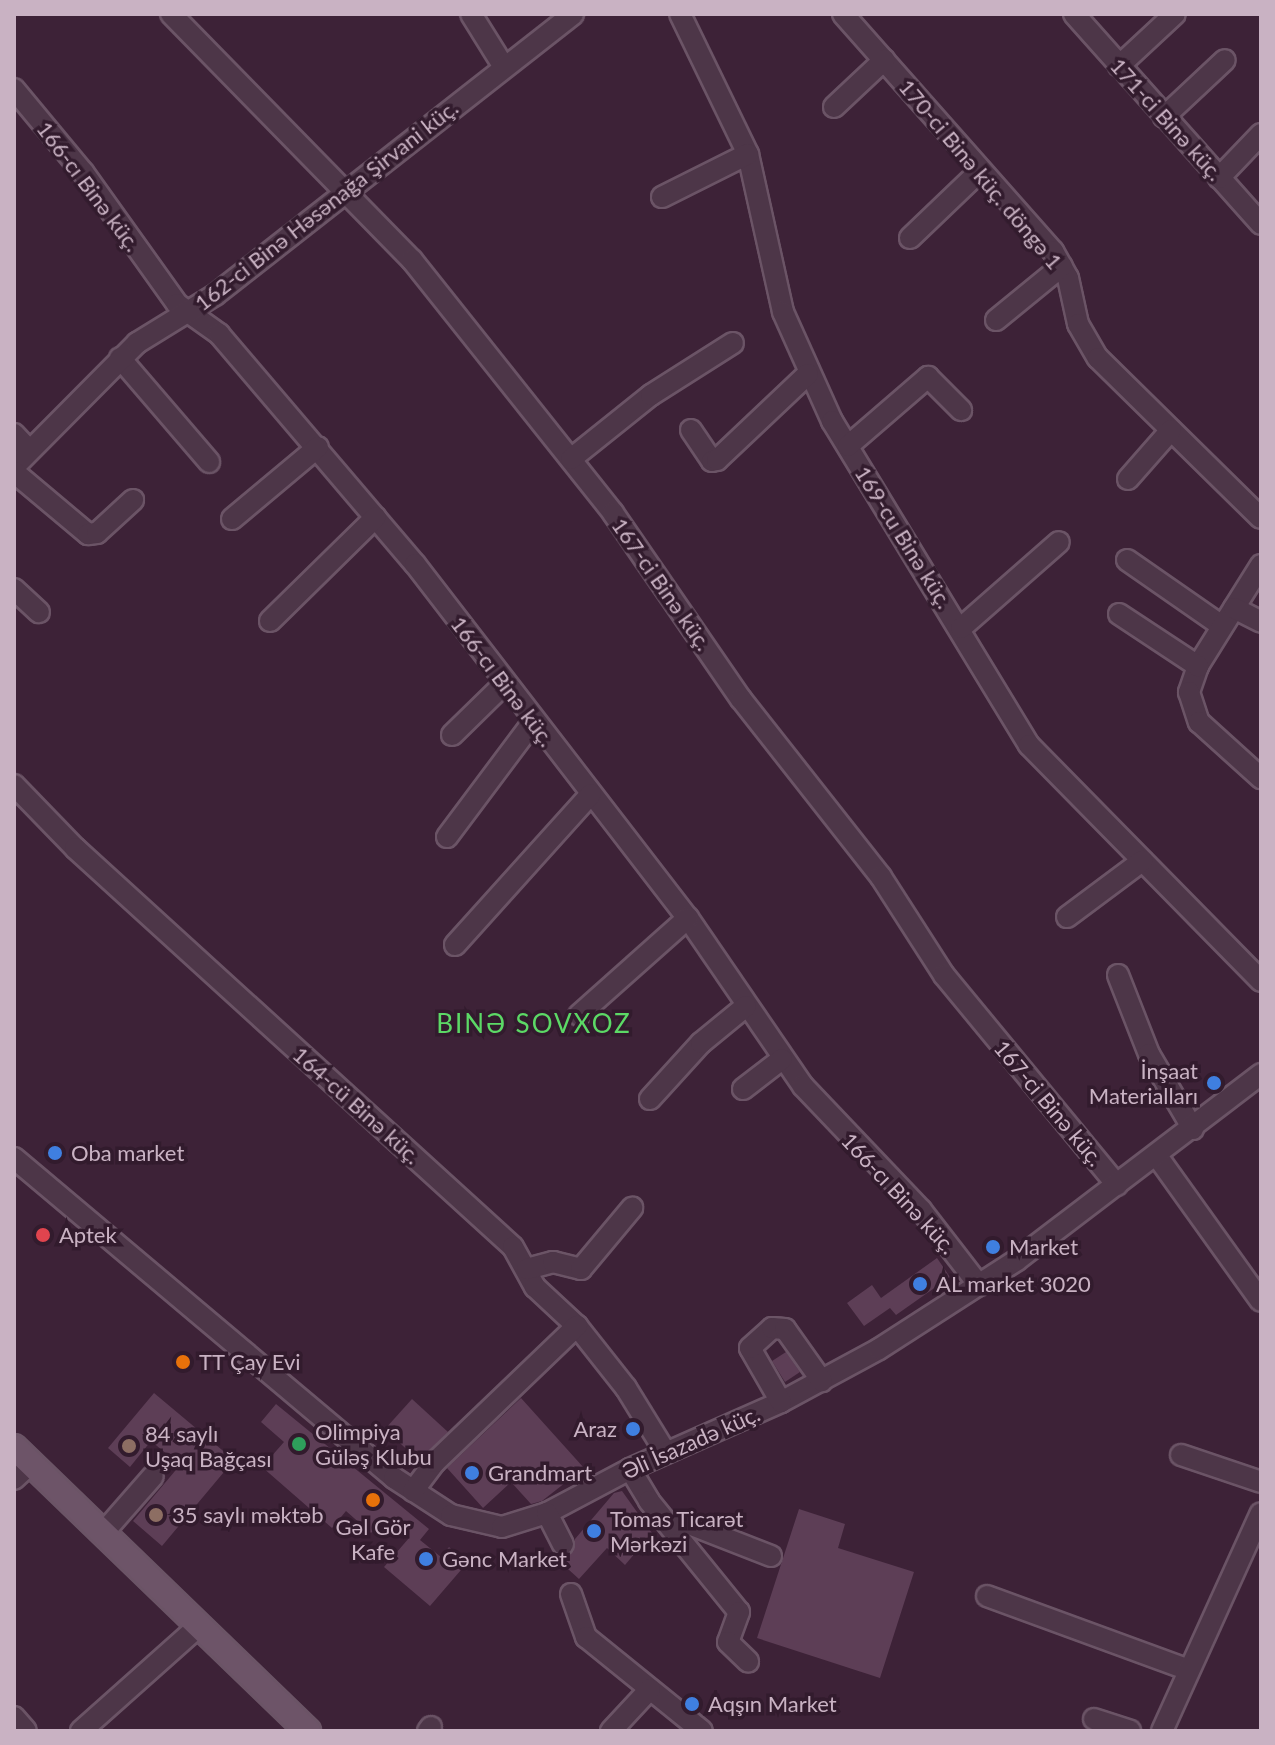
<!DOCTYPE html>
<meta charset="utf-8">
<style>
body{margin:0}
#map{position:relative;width:1275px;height:1745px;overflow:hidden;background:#3d2237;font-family:Lato,sans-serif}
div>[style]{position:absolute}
.building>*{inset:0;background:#5d3e56}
.roads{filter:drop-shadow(2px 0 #6b5466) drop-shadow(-2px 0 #6b5466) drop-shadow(0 2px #6b5466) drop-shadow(0 -2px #6b5466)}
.minor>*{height:20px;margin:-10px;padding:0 10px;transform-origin:10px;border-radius:10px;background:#4d3648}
.major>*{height:24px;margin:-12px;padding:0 12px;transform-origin:12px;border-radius:12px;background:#6d5468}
.dots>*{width:22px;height:22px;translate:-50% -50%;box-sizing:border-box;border:4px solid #321b2d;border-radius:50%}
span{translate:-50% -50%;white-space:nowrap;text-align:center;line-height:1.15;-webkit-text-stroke:7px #321b2d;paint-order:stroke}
.street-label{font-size:22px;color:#c9b2c3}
.poi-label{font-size:22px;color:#c9b2c3}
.right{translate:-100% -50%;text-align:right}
.left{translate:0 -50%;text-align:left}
.quarter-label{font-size:26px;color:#5cd966;letter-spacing:2px}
.frame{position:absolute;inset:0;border:16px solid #c9b2c3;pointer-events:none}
</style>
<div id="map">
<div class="building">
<div style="clip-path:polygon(937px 1258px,950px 1277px,896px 1315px,890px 1308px,864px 1326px,847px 1303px,872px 1285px,881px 1298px)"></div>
<div style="clip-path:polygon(786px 1352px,800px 1372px,785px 1382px,772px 1361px)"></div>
<div style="clip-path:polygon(154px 1393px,234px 1460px,162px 1546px,133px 1521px,180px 1465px,151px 1441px,130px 1467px,108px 1448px)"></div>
<div style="clip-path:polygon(521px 1398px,584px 1468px,542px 1501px,531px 1504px,511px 1482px,483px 1508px,447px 1468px)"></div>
<div style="clip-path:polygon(412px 1399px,448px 1432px,419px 1461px,385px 1429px)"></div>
<div style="clip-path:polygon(276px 1404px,429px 1529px,420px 1540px,441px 1557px,449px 1547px,467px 1563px,430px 1606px,384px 1567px,409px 1538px,385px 1517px,371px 1533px,346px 1511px,332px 1528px,262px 1467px,284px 1442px,261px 1422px)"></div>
<div style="clip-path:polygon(622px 1491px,652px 1533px,625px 1565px,607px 1548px,579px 1579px,558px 1560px,573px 1552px,575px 1539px,614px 1493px)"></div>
<div style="clip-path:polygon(799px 1509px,845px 1524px,838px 1548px,914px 1572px,880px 1678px,757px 1638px)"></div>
</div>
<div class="roads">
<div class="minor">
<div style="left:171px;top:14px;width:344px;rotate:45.6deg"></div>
<div style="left:412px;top:260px;width:323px;rotate:51.5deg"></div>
<div style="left:613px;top:513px;width:226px;rotate:55.5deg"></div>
<div style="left:741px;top:699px;width:226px;rotate:51.8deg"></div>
<div style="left:881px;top:877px;width:117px;rotate:57.3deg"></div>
<div style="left:944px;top:975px;width:272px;rotate:50.5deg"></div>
<div style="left:471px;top:14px;width:62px;rotate:58.1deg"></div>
<div style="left:680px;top:14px;width:156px;rotate:64.1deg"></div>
<div style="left:748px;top:154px;width:162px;rotate:77.5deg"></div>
<div style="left:783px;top:312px;width:120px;rotate:65.8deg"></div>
<div style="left:832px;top:421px;width:379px;rotate:58.7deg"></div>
<div style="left:1029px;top:745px;width:331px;rotate:45.5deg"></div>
<div style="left:843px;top:14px;width:317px;rotate:48.5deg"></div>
<div style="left:1053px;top:251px;width:31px;rotate:61deg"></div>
<div style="left:1068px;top:278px;width:47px;rotate:77.7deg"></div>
<div style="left:1078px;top:324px;width:39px;rotate:60deg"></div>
<div style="left:1098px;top:358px;width:228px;rotate:44.5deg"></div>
<div style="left:1074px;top:14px;width:281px;rotate:48.3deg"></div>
<div style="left:1119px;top:66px;width:76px;rotate:-42.9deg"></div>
<div style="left:14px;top:89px;width:108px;rotate:50.3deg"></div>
<div style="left:83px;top:172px;width:162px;rotate:54.5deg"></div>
<div style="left:177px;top:304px;width:52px;rotate:35.5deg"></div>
<div style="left:219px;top:334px;width:302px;rotate:49.6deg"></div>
<div style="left:415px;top:564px;width:447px;rotate:52.4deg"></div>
<div style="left:688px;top:918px;width:204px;rotate:55.6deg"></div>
<div style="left:803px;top:1086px;width:171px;rotate:46.4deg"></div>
<div style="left:921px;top:1210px;width:95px;rotate:52.3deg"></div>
<div style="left:834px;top:107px;width:69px;rotate:-43.2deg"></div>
<div style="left:1164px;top:117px;width:83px;rotate:-43.1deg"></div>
<div style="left:1219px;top:178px;width:61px;rotate:-46.3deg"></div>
<div style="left:662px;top:197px;width:96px;rotate:-26.6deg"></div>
<div style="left:910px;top:238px;width:98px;rotate:-43.8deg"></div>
<div style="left:996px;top:320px;width:85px;rotate:-39.3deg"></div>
<div style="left:120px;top:358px;width:137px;rotate:49.4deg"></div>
<div style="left:691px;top:430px;width:37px;rotate:56deg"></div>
<div style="left:712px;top:461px;width:5px;rotate:-11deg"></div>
<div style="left:717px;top:460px;width:125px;rotate:-43.4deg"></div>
<div style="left:14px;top:434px;width:21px;rotate:47deg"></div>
<div style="left:848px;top:446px;width:106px;rotate:-40.8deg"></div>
<div style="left:928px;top:377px;width:47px;rotate:45deg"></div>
<div style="left:571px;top:459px;width:102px;rotate:-38.7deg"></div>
<div style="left:651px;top:395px;width:97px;rotate:-32.4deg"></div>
<div style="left:14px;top:467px;width:175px;rotate:-45.2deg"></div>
<div style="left:137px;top:343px;width:92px;rotate:-31.6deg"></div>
<div style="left:215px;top:295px;width:455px;rotate:-38.1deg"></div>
<div style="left:14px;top:472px;width:97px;rotate:40deg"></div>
<div style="left:88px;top:534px;width:9px;rotate:-6deg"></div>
<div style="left:97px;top:533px;width:49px;rotate:-42.5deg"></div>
<div style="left:1128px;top:479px;width:65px;rotate:-48.7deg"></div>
<div style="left:232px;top:519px;width:112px;rotate:-39.9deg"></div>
<div style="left:1127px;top:560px;width:116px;rotate:34.8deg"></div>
<div style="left:1261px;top:565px;width:119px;rotate:122deg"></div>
<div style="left:1198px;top:666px;width:28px;rotate:109deg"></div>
<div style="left:1189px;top:692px;width:32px;rotate:72deg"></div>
<div style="left:1199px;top:722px;width:84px;rotate:42.1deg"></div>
<div style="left:14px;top:589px;width:34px;rotate:43deg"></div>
<div style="left:1234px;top:608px;width:30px;rotate:27deg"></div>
<div style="left:1119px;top:614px;width:95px;rotate:33.4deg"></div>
<div style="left:270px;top:621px;width:148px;rotate:-44.5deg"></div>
<div style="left:961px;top:628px;width:130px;rotate:-41.3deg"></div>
<div style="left:452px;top:735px;width:71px;rotate:-44.4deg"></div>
<div style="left:14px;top:785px;width:88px;rotate:45.9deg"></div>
<div style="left:75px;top:848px;width:592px;rotate:42.33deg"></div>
<div style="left:513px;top:1247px;width:46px;rotate:61.2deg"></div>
<div style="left:535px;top:1287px;width:57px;rotate:42.9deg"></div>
<div style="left:577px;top:1326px;width:79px;rotate:51.7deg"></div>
<div style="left:626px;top:1388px;width:76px;rotate:58.4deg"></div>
<div style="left:447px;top:837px;width:144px;rotate:-53.2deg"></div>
<div style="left:1067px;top:917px;width:94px;rotate:-36.7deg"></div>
<div style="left:455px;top:945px;width:203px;rotate:-48deg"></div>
<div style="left:1118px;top:975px;width:85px;rotate:68.6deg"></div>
<div style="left:1149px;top:1054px;width:87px;rotate:59.6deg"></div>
<div style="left:579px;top:1015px;width:146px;rotate:-41.7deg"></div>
<div style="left:743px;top:1089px;width:49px;rotate:-37.6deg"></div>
<div style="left:650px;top:1099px;width:76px;rotate:-47.7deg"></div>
<div style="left:701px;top:1043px;width:58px;rotate:-39.4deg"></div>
<div style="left:1157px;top:1156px;width:178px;rotate:54.4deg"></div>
<div style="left:14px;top:1158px;width:497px;rotate:40.1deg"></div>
<div style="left:394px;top:1478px;width:68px;rotate:33deg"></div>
<div style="left:451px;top:1515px;width:52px;rotate:13.2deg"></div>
<div style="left:502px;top:1527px;width:47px;rotate:-17.3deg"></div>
<div style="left:547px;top:1513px;width:94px;rotate:-27.9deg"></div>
<div style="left:630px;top:1469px;width:165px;rotate:-23.9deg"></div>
<div style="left:781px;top:1402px;width:111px;rotate:-28.4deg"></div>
<div style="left:879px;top:1349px;width:164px;rotate:-32.8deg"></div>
<div style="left:1017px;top:1260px;width:307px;rotate:-37.3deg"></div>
<div style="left:527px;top:1269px;width:27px;rotate:-15deg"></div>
<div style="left:553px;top:1262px;width:29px;rotate:14deg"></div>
<div style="left:581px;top:1269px;width:80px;rotate:-50.1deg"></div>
<div style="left:781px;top:1402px;width:62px;rotate:-119.9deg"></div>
<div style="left:750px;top:1348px;width:30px;rotate:-42deg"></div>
<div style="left:772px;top:1328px;width:13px;rotate:4deg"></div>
<div style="left:785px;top:1329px;width:64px;rotate:54.6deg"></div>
<div style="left:1181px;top:1455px;width:84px;rotate:18.6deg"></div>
<div style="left:630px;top:1469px;width:37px;rotate:59deg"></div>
<div style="left:649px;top:1501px;width:143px;rotate:51deg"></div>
<div style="left:739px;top:1612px;width:32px;rotate:110deg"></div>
<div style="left:728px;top:1642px;width:28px;rotate:44deg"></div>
<div style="left:14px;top:1479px;width:23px;rotate:-43deg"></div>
<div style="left:413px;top:1491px;width:36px;rotate:-53deg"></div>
<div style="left:435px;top:1462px;width:197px;rotate:-43.8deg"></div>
<div style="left:547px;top:1513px;width:35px;rotate:63deg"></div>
<div style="left:673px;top:1525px;width:16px;rotate:-4deg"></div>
<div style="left:689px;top:1524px;width:88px;rotate:21.3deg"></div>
<div style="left:104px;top:1532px;width:74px;rotate:-48.8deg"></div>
<div style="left:571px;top:1594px;width:46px;rotate:70.8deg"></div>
<div style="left:586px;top:1637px;width:149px;rotate:39deg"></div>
<div style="left:987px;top:1596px;width:215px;rotate:20.1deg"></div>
<div style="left:14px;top:1717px;width:18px;rotate:49deg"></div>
<div style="left:1094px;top:1719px;width:38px;rotate:18deg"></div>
<div style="left:81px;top:1731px;width:159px;rotate:-41.7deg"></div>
<div style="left:428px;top:1731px;width:5px;rotate:-53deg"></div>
<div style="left:611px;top:1731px;width:57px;rotate:-47.1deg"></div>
<div style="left:1162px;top:1731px;width:239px;rotate:-65.6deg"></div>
</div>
<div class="major">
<div style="left:14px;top:1447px;width:409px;rotate:44deg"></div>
</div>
</div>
<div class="dots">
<div style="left:1214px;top:1083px;background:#3f7fe0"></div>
<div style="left:55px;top:1153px;background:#3f7fe0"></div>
<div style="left:43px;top:1235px;background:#e0444e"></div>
<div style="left:993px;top:1247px;background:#3f7fe0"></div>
<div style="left:920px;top:1284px;background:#3f7fe0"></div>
<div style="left:183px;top:1362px;background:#e8710a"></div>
<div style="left:633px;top:1429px;background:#3f7fe0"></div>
<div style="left:299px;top:1444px;background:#2e9e5b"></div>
<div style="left:129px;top:1446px;background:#8d6e63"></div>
<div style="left:472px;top:1473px;background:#3f7fe0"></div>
<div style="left:373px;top:1500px;background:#e8710a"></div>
<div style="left:156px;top:1515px;background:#8d6e63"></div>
<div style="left:594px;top:1531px;background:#3f7fe0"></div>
<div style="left:426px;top:1559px;background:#3f7fe0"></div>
<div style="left:692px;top:1704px;background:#3f7fe0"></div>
</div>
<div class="street-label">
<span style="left:1167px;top:119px;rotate:48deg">171-ci Binə küç.</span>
<span style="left:981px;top:174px;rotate:50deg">170-ci Binə küç. döngə 1</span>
<span style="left:89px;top:186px;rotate:53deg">166-cı Binə küç.</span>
<span style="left:326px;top:205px;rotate:-38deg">162-ci Binə Həsənağa Şirvani küç.</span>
<span style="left:904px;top:537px;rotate:58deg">169-cu Binə küç.</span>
<span style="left:662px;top:584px;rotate:55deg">167-ci Binə küç.</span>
<span style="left:503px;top:681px;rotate:53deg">166-cı Binə küç.</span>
<span style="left:1049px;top:1103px;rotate:50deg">167-ci Binə küç.</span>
<span style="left:357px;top:1105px;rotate:42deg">164-cü Binə küç.</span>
<span style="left:899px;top:1193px;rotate:47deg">166-cı Binə küç.</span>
<span style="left:691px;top:1442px;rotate:-24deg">Əli İsazadə küç.</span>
</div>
<div class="poi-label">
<span class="right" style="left:1198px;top:1083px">İnşaat<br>Materialları</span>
<span class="left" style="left:71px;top:1153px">Oba market</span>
<span class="left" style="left:59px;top:1235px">Aptek</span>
<span class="left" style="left:1009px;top:1247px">Market</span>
<span class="left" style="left:936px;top:1284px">AL market 3020</span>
<span class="left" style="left:199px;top:1362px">TT Çay Evi</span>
<span class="right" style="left:617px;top:1429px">Araz</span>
<span class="left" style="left:315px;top:1444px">Olimpiya<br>Güləş Klubu</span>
<span class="left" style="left:145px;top:1446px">84 saylı<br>Uşaq Bağçası</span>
<span class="left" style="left:488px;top:1473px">Grandmart</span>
<span class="left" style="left:172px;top:1515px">35 saylı məktəb</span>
<span class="left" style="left:610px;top:1531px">Tomas Ticarət<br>Mərkəzi</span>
<span style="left:373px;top:1539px">Gəl Gör<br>Kafe</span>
<span class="left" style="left:442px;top:1559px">Gənc Market</span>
<span class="left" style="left:708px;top:1704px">Aqşın Market</span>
</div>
<div class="quarter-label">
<span style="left:534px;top:1024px">BINƏ SOVXOZ</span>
</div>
<div class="frame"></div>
</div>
